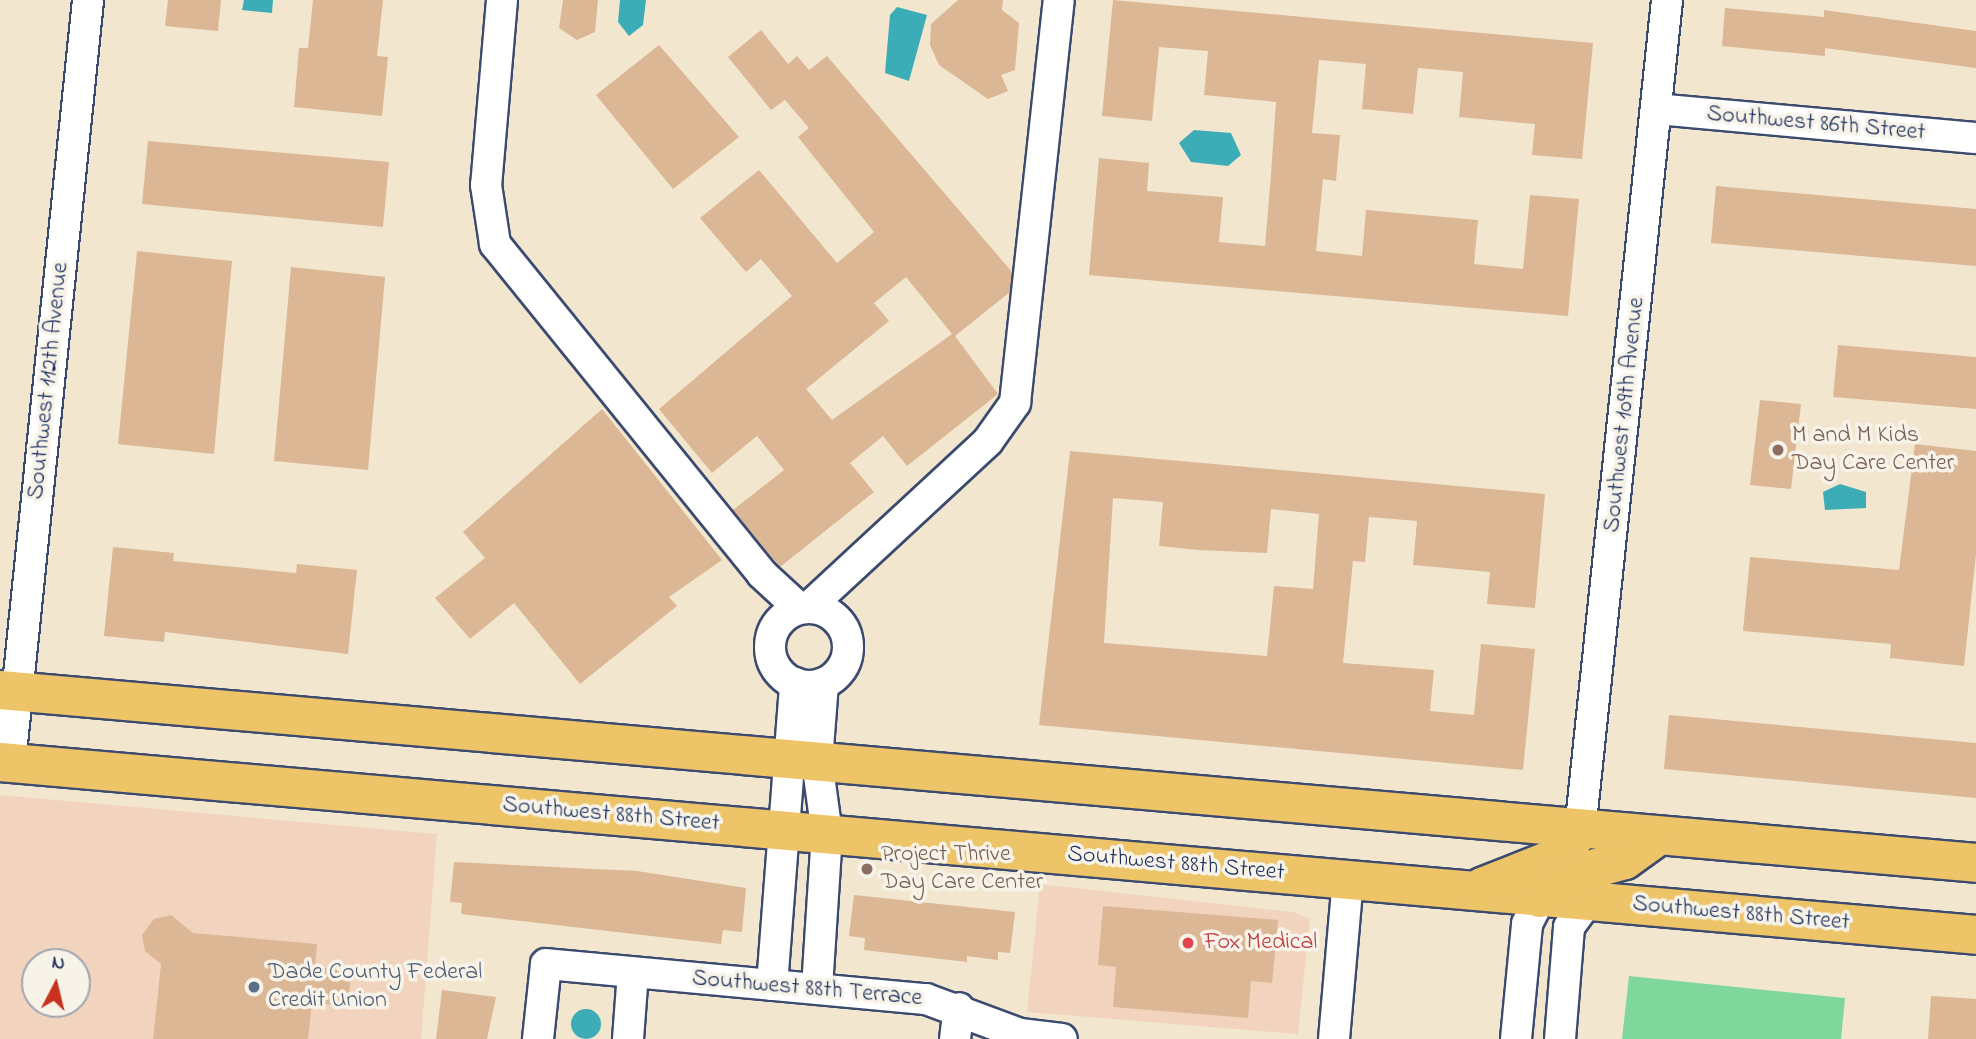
<!DOCTYPE html>
<style>
body{margin:0}
#map{position:relative;width:1976px;height:1039px;overflow:hidden;background:#f3e6cf;font-family:"Indie Flower",sans-serif}
div>[style]{position:absolute}
.built>*{inset:0;background:#f2d4be}
.green>*{inset:0;background:#80d79c}
.water>*{inset:0;background:#3cadb6}
.round{border-radius:50%}
.building>*{inset:0;background:#dbb795}
.roads{filter:drop-shadow(2px 0 #3b4a6f) drop-shadow(-2px 0 #3b4a6f) drop-shadow(0 2px #3b4a6f) drop-shadow(0 -2px #3b4a6f)}
.street>*{height:30px;margin:-15px;padding:0 15px;transform-origin:15px;border-radius:15px;background:#fff}
.street>.ring{margin:-15px;padding:0;box-sizing:content-box;background:none;border:30px solid #fff;border-radius:50%}
.primary>*{height:38px;margin:-19px;padding:0 19px;transform-origin:19px;border-radius:19px;background:#eec469}
.dots>*{width:19px;height:19px;translate:-50% -50%;box-sizing:border-box;border:4px solid #f7f3e8;border-radius:50%}
span{translate:-50% -50%;white-space:nowrap;text-align:center;line-height:1.15;-webkit-text-stroke:7px #f7f3e8;paint-order:stroke}
.street-label{font-size:24px;color:#1b2f5e}
.education-label{font-size:24px;color:#785e54}
.left{translate:0 -50%;text-align:left}
.health-label{font-size:24px;color:#be3a42}
.service-label{font-size:24px;color:#4e5e75}
.north{position:absolute;left:21px;top:948px;width:70px;height:70px;box-sizing:border-box;background:#f7f3e8;border:2px solid #9fa5b1;border-radius:50%;rotate:7deg;font-size:19px;font-weight:700;line-height:28px;text-align:center;color:#1b2f5e}
.north::after{content:'';display:block;margin:auto;width:24px;height:32px;background:#c8321e;clip-path:polygon(50% 0,100% 100%,50% 72%,0 100%)}
</style>
<div id="map">
<div class="built">
<div style="clip-path:polygon(evenodd,0 795px,437px 834px,421px 1039px,0 1039px,0 795px,35px 962px,77px 962px,77px 1004px,35px 1004px,35px 962px)"></div>
<div style="clip-path:polygon(1040px 884px,1293px 912px,1310px 919px,1298px 1034px,1027px 1012px)"></div>
</div>
<div class="green">
<div style="clip-path:polygon(1629px 976px,1845px 998px,1841px 1039px,1622px 1039px)"></div>
</div>
<div class="water">
<div style="clip-path:polygon(244px 0,273px 0,272px 13px,242px 10px)"></div>
<div style="clip-path:polygon(620px 0,646px 0,643px 25px,629px 36px,618px 22px)"></div>
<div style="clip-path:polygon(897px 7px,927px 15px,909px 81px,885px 73px,890px 15px)"></div>
<div style="clip-path:polygon(1194px 130px,1231px 133px,1241px 155px,1228px 166px,1191px 162px,1179px 143px)"></div>
<div style="clip-path:polygon(1840px 484px,1866px 492px,1866px 508px,1825px 510px,1823px 492px)"></div>
<div class="round" style="left:571px;top:1009px;width:30px;height:30px"></div>
</div>
<div class="building">
<div style="clip-path:polygon(168px 0,221px 0,218px 31px,165px 26px)"></div>
<div style="clip-path:polygon(313px 0,383px 0,377px 56px,388px 57px,382px 116px,294px 107px,299px 48px,308px 48px)"></div>
<div style="clip-path:polygon(563px 0,598px 0,595px 32px,577px 40px,559px 28px)"></div>
<div style="clip-path:polygon(958px 0,1003px 0,1002px 10px,1019px 23px,1015px 70px,1001px 75px,1008px 91px,988px 99px,939px 65px,930px 45px,931px 24px)"></div>
<div style="clip-path:polygon(1113px 0,1593px 43px,1582px 159px,1532px 155px,1535px 124px,1459px 117px,1463px 72px,1418px 68px,1413px 114px,1362px 109px,1366px 64px,1319px 60px,1312px 133px,1340px 135px,1336px 181px,1323px 179px,1316px 251px,1362px 256px,1366px 210px,1478px 220px,1474px 264px,1523px 269px,1530px 195px,1579px 199px,1568px 316px,1089px 275px,1099px 158px,1149px 163px,1147px 191px,1223px 197px,1219px 242px,1265px 246px,1271px 174px,1276px 102px,1204px 95px,1208px 51px,1159px 47px,1152px 121px,1102px 116px)"></div>
<div style="clip-path:polygon(1725px 8px,1824px 17px,1824px 10px,1976px 31px,1976px 68px,1825px 48px,1825px 56px,1722px 46px)"></div>
<div style="clip-path:polygon(evenodd,761px 30px,788px 64px,797px 56px,809px 70px,827px 56px,1012px 272px,1010px 292px,955px 336px,998px 394px,907px 466px,883px 436px,850px 463px,874px 492px,780px 567px,733px 510px,784px 470px,757px 436px,712px 473px,659px 409px,792px 296px,761px 259px,746px 272px,700px 218px,759px 170px,837px 263px,874px 232px,798px 137px,809px 128px,785px 100px,771px 110px,728px 57px,761px 30px,906px 277px,952px 334px,832px 420px,806px 389px,889px 321px,874px 303px,906px 277px)"></div>
<div style="clip-path:polygon(659px 45px,739px 137px,673px 189px,596px 95px)"></div>
<div style="clip-path:polygon(148px 141px,389px 162px,383px 227px,142px 204px)"></div>
<div style="clip-path:polygon(1716px 186px,1976px 209px,1976px 266px,1711px 243px)"></div>
<div style="clip-path:polygon(137px 251px,232px 261px,214px 454px,118px 444px)"></div>
<div style="clip-path:polygon(291px 267px,385px 277px,368px 470px,274px 461px)"></div>
<div style="clip-path:polygon(1838px 345px,1976px 357px,1976px 409px,1833px 397px)"></div>
<div style="clip-path:polygon(1760px 400px,1801px 404px,1791px 489px,1750px 485px)"></div>
<div style="clip-path:polygon(602px 409px,722px 560px,669px 597px,677px 606px,580px 684px,514px 603px,470px 639px,435px 598px,485px 558px,463px 532px)"></div>
<div style="clip-path:polygon(1915px 444px,1976px 451px,1976px 554px,1964px 666px,1890px 658px,1891px 644px,1743px 631px,1750px 557px,1899px 570px)"></div>
<div style="clip-path:polygon(evenodd,1070px 451px,1545px 494px,1535px 608px,1487px 604px,1490px 572px,1413px 565px,1417px 521px,1369px 517px,1365px 562px,1353px 561px,1343px 663px,1434px 670px,1430px 711px,1474px 715px,1481px 644px,1535px 649px,1523px 770px,1039px 725px,1070px 451px,1113px 498px,1163px 502px,1159px 546px,1198px 550px,1267px 553px,1271px 509px,1319px 514px,1313px 589px,1274px 586px,1267px 656px,1104px 643px,1113px 498px)"></div>
<div style="clip-path:polygon(113px 547px,174px 553px,173px 561px,296px 573px,297px 564px,357px 570px,348px 654px,165px 632px,164px 642px,104px 636px)"></div>
<div style="clip-path:polygon(1669px 715px,1976px 743px,1976px 798px,1664px 769px)"></div>
<div style="clip-path:polygon(454px 862px,637px 871px,746px 888px,742px 932px,723px 930px,721px 944px,461px 914px,462px 903px,450px 902px)"></div>
<div style="clip-path:polygon(854px 895px,1015px 912px,1010px 953px,998px 952px,998px 960px,967px 956px,967px 962px,864px 950px,865px 938px,849px 936px)"></div>
<div style="clip-path:polygon(1103px 906px,1278px 920px,1272px 983px,1251px 981px,1248px 1018px,1113px 1007px,1116px 967px,1098px 965px)"></div>
<div style="clip-path:polygon(171px 915px,193px 933px,317px 944px,315px 967px,351px 971px,348px 1006px,312px 1003px,308px 1039px,153px 1039px,161px 964px,145px 951px,142px 935px,154px 919px)"></div>
<div style="clip-path:polygon(442px 990px,496px 997px,487px 1039px,436px 1039px)"></div>
<div style="clip-path:polygon(1931px 996px,1976px 999px,1976px 1039px,1928px 1039px)"></div>
</div>
<div class="roads">
<div class="street">
<div style="left:502px;top:0;width:186px;rotate:94.9deg"></div>
<div style="left:486px;top:185px;width:60px;rotate:81.3deg"></div>
<div style="left:495px;top:244px;width:424px;rotate:51deg"></div>
<div style="left:762px;top:574px;width:50px;rotate:42.6deg"></div>
<div style="left:1656px;top:109px;width:321px;rotate:5.2deg"></div>
<div style="left:809px;top:607px;width:244px;rotate:-42.8deg"></div>
<div style="left:988px;top:441px;width:47px;rotate:-54.6deg"></div>
<div style="left:1015px;top:403px;width:405px;rotate:-83.8deg"></div>
<div class="ring" style="left:770px;top:608px;width:48px;height:48px"></div>
<div style="left:10px;top:763px;width:767px;rotate:-84.16deg"></div>
<div style="left:1580px;top:831px;width:836px;rotate:-84.02deg"></div>
<div style="left:772px;top:985px;width:303px;rotate:-85.6deg"></div>
<div style="left:817px;top:988px;width:154px;rotate:-86.3deg"></div>
<div style="left:827px;top:834px;width:74px;rotate:-97.8deg"></div>
<div style="left:817px;top:761px;width:78px;rotate:-85.6deg"></div>
<div style="left:538px;top:1039px;width:75px;rotate:-83.9deg"></div>
<div style="left:546px;top:964px;width:382px;rotate:5.3deg"></div>
<div style="left:926px;top:999px;width:100px;rotate:20.4deg"></div>
<div style="left:1020px;top:1034px;width:42px;rotate:6.8deg"></div>
<div style="left:628px;top:1039px;width:66px;rotate:-85.7deg"></div>
<div style="left:955px;top:1039px;width:31px;rotate:-83deg"></div>
<div style="left:1334px;top:1039px;width:161px;rotate:-85deg"></div>
<div style="left:1516px;top:1039px;width:116px;rotate:-84.5deg"></div>
<div style="left:1527px;top:924px;width:29px;rotate:-63deg"></div>
<div style="left:1560px;top:1039px;width:112px;rotate:-85.4deg"></div>
<div style="left:1569px;top:927px;width:32px;rotate:-54deg"></div>
</div>
<div class="primary">
<div style="left:0;top:690px;width:1984px;rotate:5deg"></div>
<div style="left:0;top:762px;width:1984px;rotate:5deg"></div>
<div style="left:1482px;top:887px;width:79px;rotate:-21.7deg"></div>
<div style="left:1555px;top:858px;width:37px;rotate:-47deg"></div>
<div style="left:1540px;top:898px;width:52px;rotate:-31deg"></div>
<div style="left:1585px;top:871px;width:41px;rotate:-15.4deg"></div>
<div style="left:1625px;top:860px;width:39px;rotate:-36deg"></div>
</div>
</div>
<div class="dots">
<div style="left:1778px;top:450px;background:#8d6e63"></div>
<div style="left:867px;top:869px;background:#8d6e63"></div>
<div style="left:1188px;top:943px;background:#e0444e"></div>
<div style="left:254px;top:987px;background:#5c6f8a"></div>
</div>
<div class="street-label">
<span style="left:1816px;top:124px;rotate:5deg">Southwest 86th Street</span>
<span style="left:49px;top:381px;rotate:-84deg">Southwest 112th Avenue</span>
<span style="left:1625px;top:415px;rotate:-84deg">Southwest 109th Avenue</span>
<span style="left:611px;top:815px;rotate:5deg">Southwest 88th Street</span>
<span style="left:1176px;top:864px;rotate:5deg">Southwest 88th Street</span>
<span style="left:1741px;top:914px;rotate:5deg">Southwest 88th Street</span>
<span style="left:807px;top:989px;rotate:5deg">Southwest 88th Terrace</span>
</div>
<div class="education-label">
<span class="left" style="left:1792px;top:450px">M and M Kids<br>Day Care Center</span>
<span class="left" style="left:881px;top:869px">Project Thrive<br>Day Care Center</span>
</div>
<div class="health-label">
<span class="left" style="left:1204px;top:943px">Fox Medical</span>
</div>
<div class="service-label">
<span class="left" style="left:268px;top:987px">Dade County Federal<br>Credit Union</span>
</div>
<div class="north">N</div>
</div>
